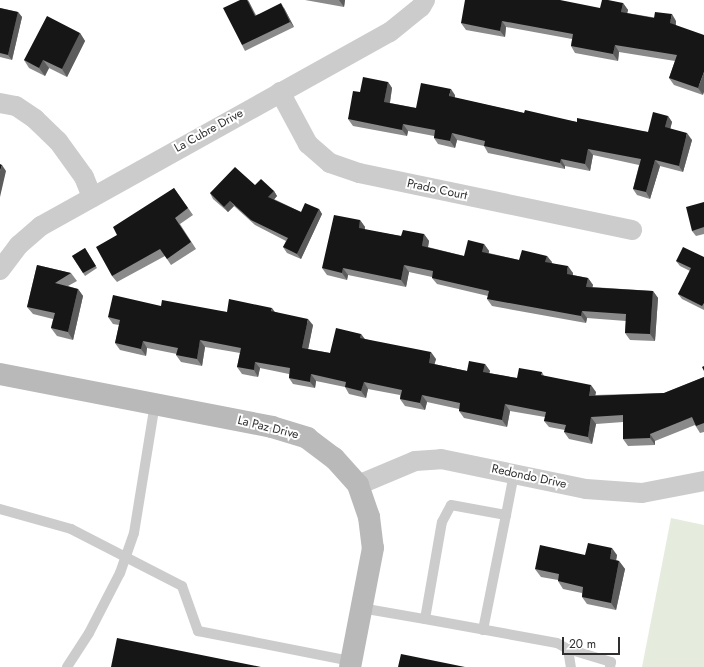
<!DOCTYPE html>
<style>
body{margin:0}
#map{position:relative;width:704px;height:667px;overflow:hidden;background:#fff;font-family:Jost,sans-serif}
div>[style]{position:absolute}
.green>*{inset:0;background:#e5ecde}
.lane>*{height:10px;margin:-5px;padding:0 5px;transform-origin:5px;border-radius:5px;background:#ccc}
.street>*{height:20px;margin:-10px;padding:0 10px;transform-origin:10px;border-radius:10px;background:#ccc}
.secondary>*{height:22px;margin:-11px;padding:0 11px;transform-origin:11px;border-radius:11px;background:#b9b9b9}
.wall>*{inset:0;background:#8a8a8a}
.shaded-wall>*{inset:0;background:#5c5c5c}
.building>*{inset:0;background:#161616}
span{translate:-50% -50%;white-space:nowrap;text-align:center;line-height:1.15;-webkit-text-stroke:4px #fff;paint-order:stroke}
.street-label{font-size:12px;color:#2f2f2f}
.scale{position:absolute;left:562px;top:637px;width:58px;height:18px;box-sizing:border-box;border:2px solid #2f2f2f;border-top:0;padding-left:5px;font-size:12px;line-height:14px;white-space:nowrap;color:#2f2f2f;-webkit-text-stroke:3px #fff;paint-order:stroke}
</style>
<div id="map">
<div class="green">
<div style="clip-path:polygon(671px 518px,704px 525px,704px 667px,642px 667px)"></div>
</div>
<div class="lane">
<div style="left:0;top:509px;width:74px;rotate:15.7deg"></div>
<div style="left:71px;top:529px;width:125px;rotate:27.2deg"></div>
<div style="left:182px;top:586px;width:48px;rotate:70.4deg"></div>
<div style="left:198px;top:631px;width:156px;rotate:11.1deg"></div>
<div style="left:361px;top:608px;width:65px;rotate:9.8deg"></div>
<div style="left:425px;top:619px;width:98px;rotate:-80.1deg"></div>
<div style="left:442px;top:522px;width:19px;rotate:-62deg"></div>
<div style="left:451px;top:505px;width:56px;rotate:10.3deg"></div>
<div style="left:506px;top:515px;width:42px;rotate:-79deg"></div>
<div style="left:425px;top:619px;width:134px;rotate:10.3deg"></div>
<div style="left:557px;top:643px;width:13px;rotate:29deg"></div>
<div style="left:568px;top:649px;width:18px;rotate:81deg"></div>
<div style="left:483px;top:630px;width:117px;rotate:-78.7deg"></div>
<div style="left:568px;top:649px;width:45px;rotate:16.8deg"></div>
<div style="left:611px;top:662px;width:5px;rotate:101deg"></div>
<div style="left:67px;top:667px;width:40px;rotate:-57.1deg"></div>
<div style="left:89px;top:633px;width:68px;rotate:-62.7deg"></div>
<div style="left:120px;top:573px;width:42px;rotate:-70.7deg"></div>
<div style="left:134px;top:533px;width:131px;rotate:-80.8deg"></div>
</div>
<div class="street">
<div style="left:280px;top:92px;width:59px;rotate:61.7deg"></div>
<div style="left:308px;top:144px;width:29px;rotate:41deg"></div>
<div style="left:330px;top:163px;width:31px;rotate:19deg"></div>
<div style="left:359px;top:173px;width:279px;rotate:11.8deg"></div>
<div style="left:0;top:103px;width:16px;rotate:11deg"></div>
<div style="left:16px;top:106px;width:23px;rotate:34deg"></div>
<div style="left:35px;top:119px;width:32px;rotate:44deg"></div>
<div style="left:58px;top:141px;width:44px;rotate:54.2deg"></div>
<div style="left:84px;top:177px;width:22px;rotate:68deg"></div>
<div style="left:0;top:270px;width:31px;rotate:-53deg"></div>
<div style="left:19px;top:245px;width:29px;rotate:-41deg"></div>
<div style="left:41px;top:226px;width:399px;rotate:-29.1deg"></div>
<div style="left:390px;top:32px;width:40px;rotate:-39deg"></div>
<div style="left:421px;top:7px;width:8px;rotate:-60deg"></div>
<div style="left:358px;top:485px;width:62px;rotate:-22.8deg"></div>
<div style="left:415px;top:461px;width:26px;rotate:-4deg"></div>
<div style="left:441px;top:459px;width:148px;rotate:11.7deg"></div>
<div style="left:586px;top:489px;width:56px;rotate:4.1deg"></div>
<div style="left:642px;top:493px;width:63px;rotate:-11deg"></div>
</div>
<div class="secondary">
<div style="left:0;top:374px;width:277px;rotate:11deg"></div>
<div style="left:272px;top:427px;width:37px;rotate:17deg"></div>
<div style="left:307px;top:438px;width:34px;rotate:37deg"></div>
<div style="left:334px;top:458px;width:36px;rotate:48deg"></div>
<div style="left:358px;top:485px;width:34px;rotate:71deg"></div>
<div style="left:369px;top:517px;width:31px;rotate:83deg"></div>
<div style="left:373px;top:548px;width:121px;rotate:100.9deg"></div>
</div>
<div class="wall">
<div style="clip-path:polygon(240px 0,248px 0,256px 15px,284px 8px,294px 27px,245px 51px,242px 45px)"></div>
<div style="clip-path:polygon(305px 0,345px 0,344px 7px)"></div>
<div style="clip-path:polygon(623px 3px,628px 10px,627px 13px,676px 21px,676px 25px,703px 95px,674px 85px,669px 78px,675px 61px,619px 52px,618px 61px,575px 53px,571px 46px,572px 39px,506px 27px,505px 37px,466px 30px,461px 23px,600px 8px)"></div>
<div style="clip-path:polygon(0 8px,18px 12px,22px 17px,12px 60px,0 57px)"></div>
<div style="clip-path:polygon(80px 33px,85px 41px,67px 77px,49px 68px,45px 76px,29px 68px,24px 60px)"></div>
<div style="clip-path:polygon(388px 82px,392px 88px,390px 103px,416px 108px,455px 95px,455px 98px,524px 113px,577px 122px,648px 132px,668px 116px,672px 122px,670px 129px,692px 140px,683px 172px,660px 166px,650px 199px,637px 195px,633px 189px,639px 165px,593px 155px,590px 171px,565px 166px,565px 169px,488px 153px,484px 146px,457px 140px,455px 148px,438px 144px,434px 138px,434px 136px,408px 131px,407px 136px,353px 126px,348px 119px,360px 92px)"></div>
<div style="clip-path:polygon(255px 185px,274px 191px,277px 196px,274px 199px,301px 212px,319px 209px,322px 214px,301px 259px,287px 253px,283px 247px,286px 241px,255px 225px,234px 206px,228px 212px,213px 199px,210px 193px)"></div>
<div style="clip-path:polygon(174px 188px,193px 215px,180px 224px,196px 249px,171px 265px,165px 256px,117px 282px,112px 276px,117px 235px)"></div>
<div style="clip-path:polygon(704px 202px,704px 234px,696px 236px,692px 231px)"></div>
<div style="clip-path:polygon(360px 220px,365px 227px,365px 230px,401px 236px,424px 234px,429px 241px,428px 247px,464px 256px,484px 244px,489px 251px,489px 253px,519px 260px,547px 256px,552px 263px,573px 273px,573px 275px,588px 278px,593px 285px,592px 287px,653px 291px,658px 298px,655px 341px,630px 340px,625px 333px,626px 321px,587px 318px,586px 323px,492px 306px,487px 299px,488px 296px,437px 284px,432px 278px,432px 277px,409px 272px,406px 287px,348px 275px,347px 280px,327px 275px,322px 268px)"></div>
<div style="clip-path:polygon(85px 248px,97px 268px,85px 276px,72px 256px)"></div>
<div style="clip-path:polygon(704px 257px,704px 310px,682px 299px,678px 294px,690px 271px,680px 266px,676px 261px)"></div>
<div style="clip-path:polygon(37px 265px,71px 273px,77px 281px,68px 286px,78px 289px,83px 296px,73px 340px,57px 336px,51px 328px,53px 319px,33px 314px,27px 307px)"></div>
<div style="clip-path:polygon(161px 306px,227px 312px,275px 312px,313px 325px,308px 349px,330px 353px,361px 334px,365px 339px,436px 359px,434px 364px,467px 371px,485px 364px,490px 371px,489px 373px,517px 378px,542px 372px,544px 376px,596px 392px,595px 395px,664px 393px,704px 377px,704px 432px,700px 433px,695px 425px,655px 441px,655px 445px,628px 446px,623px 439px,623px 422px,596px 424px,592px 444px,569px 439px,564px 432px,565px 430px,549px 427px,544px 421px,545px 417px,510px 411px,507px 427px,464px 418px,459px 411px,459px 409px,427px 402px,425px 410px,405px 406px,400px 399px,400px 395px,368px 389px,366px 398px,349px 394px,345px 387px,316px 381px,315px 388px,293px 384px,289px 378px,289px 374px,260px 368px,258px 377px,242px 374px,237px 367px,240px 353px,205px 347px,202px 366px,181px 362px,176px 355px,177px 354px,147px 348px,146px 356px,120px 350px,115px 343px,119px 325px,113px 324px,108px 317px)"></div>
<div style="clip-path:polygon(585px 555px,617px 555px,616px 560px,619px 561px,625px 569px,616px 610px,587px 604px,582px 597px,582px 593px,563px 589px,558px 581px,558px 580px,541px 577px,535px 569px)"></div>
</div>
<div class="shaded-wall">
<div style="clip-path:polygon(247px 0,249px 2px,258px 21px,255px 16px)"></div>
<div style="clip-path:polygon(339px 0,345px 0,344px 7px)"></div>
<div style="clip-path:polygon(281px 3px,284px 8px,294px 27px,290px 22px)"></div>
<div style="clip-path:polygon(623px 3px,628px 10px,626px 19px,621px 12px)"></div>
<div style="clip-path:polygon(18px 12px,22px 17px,12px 60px,8px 55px)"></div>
<div style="clip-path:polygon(672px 14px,676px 21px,675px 30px,670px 23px)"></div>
<div style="clip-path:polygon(502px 21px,506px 27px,505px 37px,500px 31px)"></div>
<div style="clip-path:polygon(80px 33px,85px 41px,67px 77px,62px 69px)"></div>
<div style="clip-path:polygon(615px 45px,619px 52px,618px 61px,613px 54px)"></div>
<div style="clip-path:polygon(43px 60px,49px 68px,45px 76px,39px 68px)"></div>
<div style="clip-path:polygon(704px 72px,704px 92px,703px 95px,698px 88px)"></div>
<div style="clip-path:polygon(388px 82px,392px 88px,389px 108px,384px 102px)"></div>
<div style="clip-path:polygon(451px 89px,455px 95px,454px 103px,449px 96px)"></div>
<div style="clip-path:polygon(668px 116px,672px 122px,669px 134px,665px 127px)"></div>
<div style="clip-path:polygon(403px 124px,408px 131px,407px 136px,402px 130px)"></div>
<div style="clip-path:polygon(452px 133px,457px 140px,455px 148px,450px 141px)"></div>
<div style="clip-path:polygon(687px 133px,692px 140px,683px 172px,679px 166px)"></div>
<div style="clip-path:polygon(588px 149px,593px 155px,590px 171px,585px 164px)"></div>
<div style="clip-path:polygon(561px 159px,565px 166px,565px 169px,560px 163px)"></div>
<div style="clip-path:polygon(655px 160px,660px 166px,650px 199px,646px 192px)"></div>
<div style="clip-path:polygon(2px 165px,6px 171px,0 197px,0 171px)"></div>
<div style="clip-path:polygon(274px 191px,277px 196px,272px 202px,268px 197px)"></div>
<div style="clip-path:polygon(230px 201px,234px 206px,228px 212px,224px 207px)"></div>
<div style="clip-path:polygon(319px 209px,322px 214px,301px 259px,297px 254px)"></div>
<div style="clip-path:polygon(360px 220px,365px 227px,363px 235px,359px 228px)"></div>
<div style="clip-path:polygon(424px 234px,429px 241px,427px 253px,422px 246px)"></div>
<div style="clip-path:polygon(484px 244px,489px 251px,487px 259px,482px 252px)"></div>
<div style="clip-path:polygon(547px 256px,552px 262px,550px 269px,545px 262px)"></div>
<div style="clip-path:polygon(404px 265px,409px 272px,406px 287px,401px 280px)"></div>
<div style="clip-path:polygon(568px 266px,573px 273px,572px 281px,567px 274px)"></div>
<div style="clip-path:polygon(343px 268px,348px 275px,347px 280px,342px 273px)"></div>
<div style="clip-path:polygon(588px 278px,593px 285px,591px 294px,586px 287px)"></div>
<div style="clip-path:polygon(78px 289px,83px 296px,73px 340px,68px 332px)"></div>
<div style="clip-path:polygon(653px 291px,658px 298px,655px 341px,650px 334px)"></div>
<div style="clip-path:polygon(272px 308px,277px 315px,271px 311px)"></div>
<div style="clip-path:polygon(582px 311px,587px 318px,586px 323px,581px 316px)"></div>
<div style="clip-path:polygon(308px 319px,313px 325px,307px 355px,302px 348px)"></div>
<div style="clip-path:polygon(361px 334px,366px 341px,360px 338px)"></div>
<div style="clip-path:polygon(200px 340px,205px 347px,202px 366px,197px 359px)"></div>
<div style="clip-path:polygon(143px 341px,147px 348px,146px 356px,141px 349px)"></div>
<div style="clip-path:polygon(431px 352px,436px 359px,433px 370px,429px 363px)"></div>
<div style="clip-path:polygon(255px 362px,260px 368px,258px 377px,254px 370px)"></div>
<div style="clip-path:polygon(485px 364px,490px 371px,488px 378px,483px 372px)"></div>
<div style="clip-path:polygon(311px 374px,316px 381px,315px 388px,310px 382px)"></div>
<div style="clip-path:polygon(364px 382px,368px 389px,366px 398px,361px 391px)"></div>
<div style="clip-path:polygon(591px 385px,596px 392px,594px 403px,589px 396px)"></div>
<div style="clip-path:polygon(422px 395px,427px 402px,425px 410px,420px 403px)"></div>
<div style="clip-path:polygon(505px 404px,510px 411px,507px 427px,502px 420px)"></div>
<div style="clip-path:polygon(591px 417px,596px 424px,592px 444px,588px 437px)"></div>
<div style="clip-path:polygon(650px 434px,655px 441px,655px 445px,650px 438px)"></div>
<div style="clip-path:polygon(612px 548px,617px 555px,615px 567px,610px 559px)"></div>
<div style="clip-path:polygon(619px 561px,625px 569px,616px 610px,611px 603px)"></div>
</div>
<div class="building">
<div style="clip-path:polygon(240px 0,247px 0,255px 16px,281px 3px,290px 22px,242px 45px,223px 8px)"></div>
<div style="clip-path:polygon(465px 0,560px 0,600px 8px,602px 0,608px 0,623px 3px,621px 12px,654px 18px,655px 12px,672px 14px,670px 23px,704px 35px,704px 72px,698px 88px,669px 78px,677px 55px,615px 45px,613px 54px,571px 46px,573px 34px,502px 21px,500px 31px,461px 23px)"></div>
<div style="clip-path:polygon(0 8px,18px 12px,8px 55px,0 53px)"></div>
<div style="clip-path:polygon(47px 16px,80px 33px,62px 69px,43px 60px,39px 68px,24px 60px)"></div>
<div style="clip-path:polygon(363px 77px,388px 82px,384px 102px,416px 108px,421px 83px,451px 89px,449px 96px,524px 113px,525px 110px,577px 122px,577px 118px,648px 132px,653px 112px,668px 116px,665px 127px,687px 133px,679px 166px,655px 160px,646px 192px,633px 189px,641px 159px,588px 149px,585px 164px,561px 159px,560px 163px,484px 146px,485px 141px,452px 133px,450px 141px,434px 138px,435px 130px,403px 124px,402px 130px,348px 119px,353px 91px,360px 92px)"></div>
<div style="clip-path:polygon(0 164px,2px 165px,0 171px)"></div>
<div style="clip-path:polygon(235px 167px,255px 185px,261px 179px,274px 191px,268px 197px,301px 212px,305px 203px,319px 209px,297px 254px,283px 247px,288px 238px,251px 220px,230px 201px,224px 207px,210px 193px)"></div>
<div style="clip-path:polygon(174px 188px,188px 208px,175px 218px,191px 242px,167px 259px,160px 249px,112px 276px,96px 247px,117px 235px,113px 227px)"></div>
<div style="clip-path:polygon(704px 202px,704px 227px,692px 231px,686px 207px)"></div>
<div style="clip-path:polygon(334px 215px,360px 220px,359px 228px,401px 236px,403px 230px,424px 234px,422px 246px,464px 256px,468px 240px,484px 244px,482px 252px,519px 260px,522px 250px,547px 256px,545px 262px,568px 266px,567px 274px,588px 278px,586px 287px,653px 291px,650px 334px,625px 333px,626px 314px,582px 311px,581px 316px,487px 299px,489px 291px,432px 278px,433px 271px,404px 265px,401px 280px,343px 268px,342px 273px,322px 268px)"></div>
<div style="clip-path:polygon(683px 247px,704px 257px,704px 303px,702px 306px,678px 294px,691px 268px,676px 261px)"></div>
<div style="clip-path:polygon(85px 248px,96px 266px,83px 273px,72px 256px)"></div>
<div style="clip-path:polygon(37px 265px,71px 273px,55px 283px,78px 289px,68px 332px,51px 328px,55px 313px,27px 307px)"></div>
<div style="clip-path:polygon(113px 295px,161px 306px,162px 300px,227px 312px,229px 299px,272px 308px,271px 311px,308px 319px,302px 348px,330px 353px,336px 328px,361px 334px,360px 338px,431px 352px,429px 363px,467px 371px,469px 361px,485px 364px,483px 372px,517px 378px,519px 368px,542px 372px,541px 375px,591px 385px,589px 396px,664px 393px,704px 377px,704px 423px,696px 426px,692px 417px,650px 434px,650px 438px,623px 439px,623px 415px,591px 417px,588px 437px,564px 432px,566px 425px,544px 421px,546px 412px,505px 404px,502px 420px,459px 411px,460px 403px,422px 395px,420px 403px,400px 399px,402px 390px,364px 382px,361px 391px,345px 387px,346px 382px,311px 374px,310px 382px,289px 378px,290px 368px,255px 362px,254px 370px,237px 367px,241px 348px,200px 340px,197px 359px,176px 355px,178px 348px,143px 341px,141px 349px,115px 343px,120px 320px,108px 317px)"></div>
<div style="clip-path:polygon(704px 366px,704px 371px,702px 367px)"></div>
<div style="clip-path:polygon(588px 543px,612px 548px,610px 559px,619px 561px,611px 603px,582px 597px,583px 587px,558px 581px,559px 574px,535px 569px,540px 545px,585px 555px)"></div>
<div style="clip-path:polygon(117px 638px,261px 667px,111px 667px)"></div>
<div style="clip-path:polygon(401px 654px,465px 667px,398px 667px)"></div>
</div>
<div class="street-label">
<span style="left:209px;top:131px;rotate:-29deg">La Cubre Drive</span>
<span style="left:437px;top:190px;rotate:12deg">Prado Court</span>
<span style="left:268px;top:428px;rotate:14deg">La Paz Drive</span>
<span style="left:529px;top:477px;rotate:12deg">Redondo Drive</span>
</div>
<div class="scale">20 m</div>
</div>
